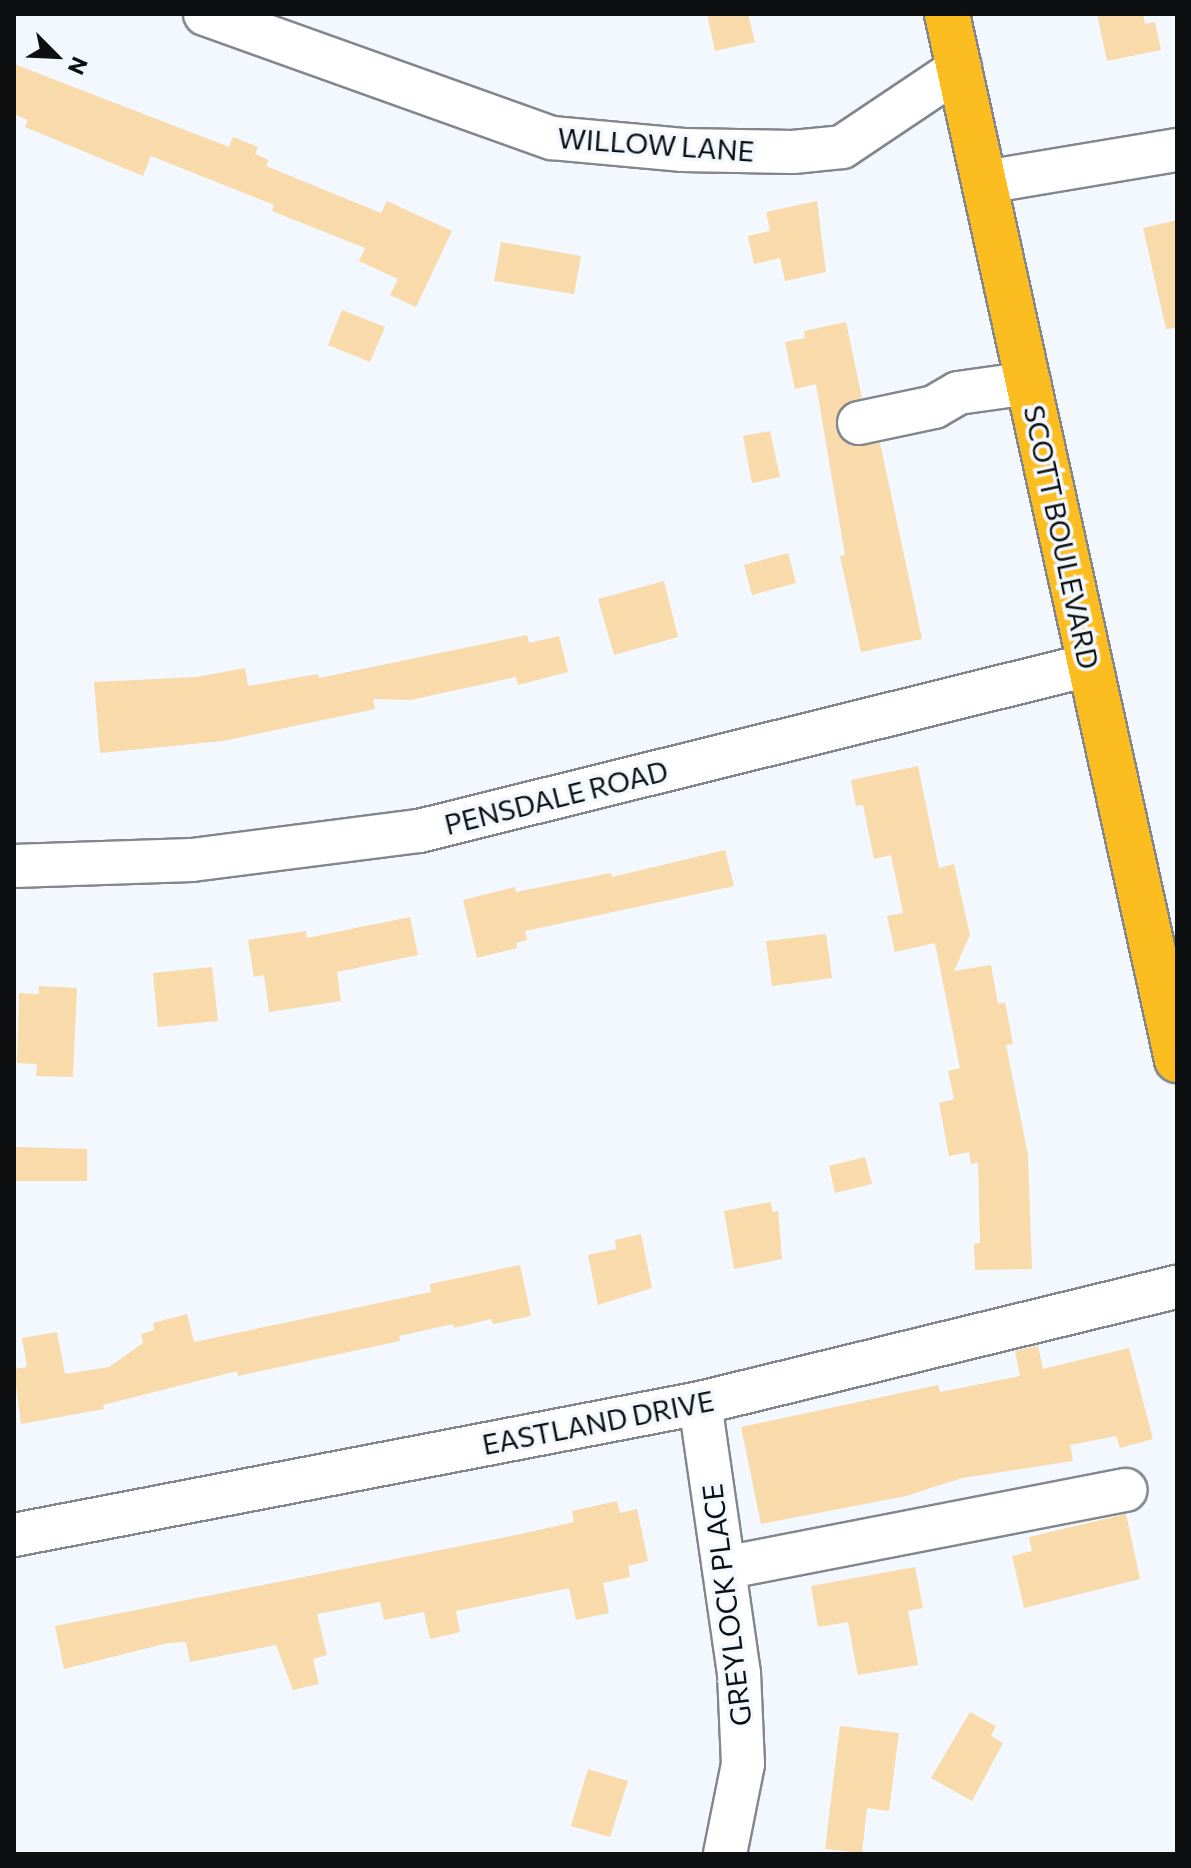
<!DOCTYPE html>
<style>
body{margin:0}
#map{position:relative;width:1191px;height:1868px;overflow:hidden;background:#f3f8fe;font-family:Commissioner,sans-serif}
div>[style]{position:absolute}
.building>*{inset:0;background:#f9daab}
.roads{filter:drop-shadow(2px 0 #83878d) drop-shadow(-2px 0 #83878d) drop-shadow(0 2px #83878d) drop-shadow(0 -2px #83878d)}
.minor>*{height:42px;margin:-21px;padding:0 21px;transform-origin:21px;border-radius:21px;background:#fff}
.highway>*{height:44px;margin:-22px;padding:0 22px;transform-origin:22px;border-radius:22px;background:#fcbd21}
span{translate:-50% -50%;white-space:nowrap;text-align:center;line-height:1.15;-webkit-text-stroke:7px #f3f8fe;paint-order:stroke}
.street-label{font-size:28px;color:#0d0f10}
.frame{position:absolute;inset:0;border:16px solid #0d0f10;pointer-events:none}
.north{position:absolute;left:16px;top:16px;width:80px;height:80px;-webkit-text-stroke:6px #f3f8fe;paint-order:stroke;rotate:114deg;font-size:22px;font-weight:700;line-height:32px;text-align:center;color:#0d0f10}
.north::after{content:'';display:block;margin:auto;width:28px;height:36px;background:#0d0f10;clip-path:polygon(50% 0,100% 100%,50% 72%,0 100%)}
</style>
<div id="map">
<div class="building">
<div style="clip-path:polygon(707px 14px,748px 14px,755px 42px,715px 51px)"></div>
<div style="clip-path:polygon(1097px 14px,1143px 14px,1145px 24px,1155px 22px,1161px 50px,1107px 61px)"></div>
<div style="clip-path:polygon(14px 64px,229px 147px,233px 137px,258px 147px,255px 154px,269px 160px,266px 166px,381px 213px,387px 201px,452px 231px,416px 307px,390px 295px,398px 279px,359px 261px,365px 248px,272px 211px,274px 205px,151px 156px,143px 176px,25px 127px,28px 120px,14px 114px)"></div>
<div style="clip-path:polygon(817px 201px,826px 272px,785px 281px,780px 258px,754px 264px,748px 236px,770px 231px,766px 212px)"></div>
<div style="clip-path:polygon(1177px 220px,1177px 328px,1166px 329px,1143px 228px)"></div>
<div style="clip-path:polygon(501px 242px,581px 256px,574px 294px,494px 281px)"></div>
<div style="clip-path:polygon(342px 310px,385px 327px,370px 362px,328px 345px)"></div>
<div style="clip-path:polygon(846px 322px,862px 398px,842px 406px,836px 429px,851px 446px,880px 443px,922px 639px,861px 652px,840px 556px,845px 555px,816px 384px,795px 389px,785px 342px,805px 338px,804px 331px)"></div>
<div style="clip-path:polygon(770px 431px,780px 477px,752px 483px,743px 436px)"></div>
<div style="clip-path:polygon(788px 553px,796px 583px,752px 595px,744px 565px)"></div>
<div style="clip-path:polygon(664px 581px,678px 637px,614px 655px,598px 599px)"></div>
<div style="clip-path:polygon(527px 635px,529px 643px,559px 636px,568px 672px,518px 685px,516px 677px,411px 700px,373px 699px,375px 709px,223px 741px,100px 753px,94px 682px,196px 677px,245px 668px,248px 686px,318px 674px,319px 678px)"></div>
<div style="clip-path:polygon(918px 766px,939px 868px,954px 864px,970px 935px,954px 971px,991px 965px,998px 1004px,1005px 1002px,1013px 1044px,1006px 1045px,1028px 1155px,1032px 1269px,975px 1270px,974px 1244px,980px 1243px,978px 1162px,971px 1164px,969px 1152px,949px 1156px,939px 1103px,954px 1099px,948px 1071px,960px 1068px,935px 943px,895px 952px,887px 916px,903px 913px,891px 855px,874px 859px,863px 805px,856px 806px,851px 780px)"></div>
<div style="clip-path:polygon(725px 850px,734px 886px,525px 931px,527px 940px,516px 943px,517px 948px,477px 958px,463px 900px,515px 887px,516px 892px,611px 873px,612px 877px)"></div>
<div style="clip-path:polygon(410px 917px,418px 955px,337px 972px,341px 1001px,269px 1012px,264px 975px,254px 977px,248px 940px,306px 931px,307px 938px)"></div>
<div style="clip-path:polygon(826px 934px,832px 978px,772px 986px,766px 941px)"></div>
<div style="clip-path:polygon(212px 967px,218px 1021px,158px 1027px,153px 973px)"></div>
<div style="clip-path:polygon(39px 986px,77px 988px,73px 1077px,36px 1076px,37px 1064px,17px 1063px,19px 993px,39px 994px)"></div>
<div style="clip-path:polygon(14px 1147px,87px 1149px,87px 1181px,14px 1181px)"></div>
<div style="clip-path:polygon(865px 1157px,872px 1184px,835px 1193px,829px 1166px)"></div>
<div style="clip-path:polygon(771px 1202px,772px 1212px,778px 1211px,782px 1259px,734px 1269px,724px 1211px)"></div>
<div style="clip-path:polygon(641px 1234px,652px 1288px,598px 1305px,588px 1255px,616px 1249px,615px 1240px)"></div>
<div style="clip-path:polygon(520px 1265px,531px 1316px,493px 1324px,491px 1319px,454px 1328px,453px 1324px,399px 1336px,400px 1341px,238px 1376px,237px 1371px,103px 1405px,104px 1409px,21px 1424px,14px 1369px,27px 1367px,22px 1338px,57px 1332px,65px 1374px,109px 1367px,143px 1343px,141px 1334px,154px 1330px,153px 1323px,187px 1314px,194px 1342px,431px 1292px,430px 1284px)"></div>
<div style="clip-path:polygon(1038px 1346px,1043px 1369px,1129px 1348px,1153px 1439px,1120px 1448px,1116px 1436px,1070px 1445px,1073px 1461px,962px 1478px,906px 1496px,761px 1524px,741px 1427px,938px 1385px,940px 1392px,1020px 1376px,1015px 1351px)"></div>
<div style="clip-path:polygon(617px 1501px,620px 1513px,637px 1509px,648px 1561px,628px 1566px,630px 1577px,603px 1583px,609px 1613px,576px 1620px,569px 1588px,456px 1611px,460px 1632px,430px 1639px,424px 1612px,384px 1620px,380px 1602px,317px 1614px,327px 1655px,313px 1659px,319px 1684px,293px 1690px,276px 1645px,190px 1662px,186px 1642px,168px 1643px,64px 1669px,55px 1626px,521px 1534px,574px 1522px,572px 1511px)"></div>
<div style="clip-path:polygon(1126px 1514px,1140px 1579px,1024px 1608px,1012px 1556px,1032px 1551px,1029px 1537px)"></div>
<div style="clip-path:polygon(915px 1567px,923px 1608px,908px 1611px,918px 1665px,858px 1675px,848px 1622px,818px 1627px,811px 1586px)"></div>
<div style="clip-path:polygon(970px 1712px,996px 1726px,991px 1736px,1003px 1743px,972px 1801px,931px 1778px)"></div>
<div style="clip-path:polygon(840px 1726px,899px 1733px,889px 1811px,867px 1808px,862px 1853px,825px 1849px)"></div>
<div style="clip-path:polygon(588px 1769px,628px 1781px,610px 1837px,571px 1826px)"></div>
</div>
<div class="roads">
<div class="minor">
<div style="left:205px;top:14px;width:368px;rotate:19.7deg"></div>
<div style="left:552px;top:138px;width:132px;rotate:5.2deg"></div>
<div style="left:683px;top:150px;width:110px;rotate:1deg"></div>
<div style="left:793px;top:152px;width:49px;rotate:-5.8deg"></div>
<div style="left:842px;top:147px;width:142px;rotate:-33.8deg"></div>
<div style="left:985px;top:182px;width:195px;rotate:-9.5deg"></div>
<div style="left:859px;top:423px;width:77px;rotate:-12deg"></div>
<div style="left:934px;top:407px;width:28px;rotate:-30deg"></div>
<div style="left:958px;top:393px;width:72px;rotate:-8deg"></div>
<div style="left:14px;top:866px;width:178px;rotate:-1.9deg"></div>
<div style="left:192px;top:860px;width:229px;rotate:-7.3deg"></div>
<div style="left:419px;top:831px;width:690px;rotate:-13.92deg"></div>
<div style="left:700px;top:1403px;width:273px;rotate:81.8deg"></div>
<div style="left:739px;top:1673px;width:91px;rotate:87.5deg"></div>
<div style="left:743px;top:1764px;width:92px;rotate:101.3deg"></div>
<div style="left:14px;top:1535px;width:699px;rotate:-10.89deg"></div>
<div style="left:700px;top:1403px;width:491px;rotate:-13.7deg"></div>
<div style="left:724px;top:1568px;width:409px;rotate:-11deg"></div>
</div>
<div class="highway">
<div style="left:947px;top:14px;width:1071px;rotate:77.6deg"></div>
</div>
</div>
<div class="street-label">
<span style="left:656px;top:144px;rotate:4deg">WILLOW LANE</span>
<span style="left:1062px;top:537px;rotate:78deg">SCOTT BOULEVARD</span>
<span style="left:556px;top:797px;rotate:-14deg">PENSDALE ROAD</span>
<span style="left:598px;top:1422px;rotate:-11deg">EASTLAND DRIVE</span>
<span style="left:726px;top:1605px;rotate:-97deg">GREYLOCK PLACE</span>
</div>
<div class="frame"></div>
<div class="north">N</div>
</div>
